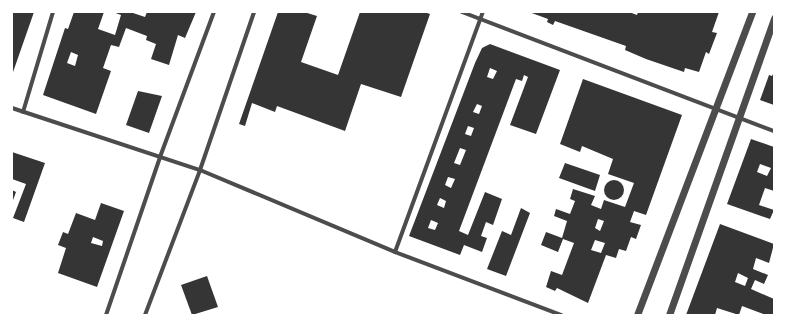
<!DOCTYPE html>
<style>
body{margin:0}
#map{position:relative;width:786px;height:327px;overflow:hidden;background:#fff;font-family:"Noto Serif",serif}
div>[style]{position:absolute}
.building>*{inset:0;background:#353535}
.round{border-radius:50%}
.minor>*{height:4px;margin:-2px;padding:0 2px;transform-origin:2px;border-radius:2px;background:#4c4c4c}
.tertiary>*{height:7px;margin:-3.5px;padding:0 3.5px;transform-origin:3.5px;border-radius:3.5px;background:#4c4c4c}
span{translate:-50% -50%;white-space:nowrap;text-align:center;line-height:1.15;-webkit-text-stroke:4px #fff;paint-order:stroke}
.frame{position:absolute;inset:0;border:13px solid #fff;pointer-events:none}
</style>
<div id="map">
<div class="building">
<div style="clip-path:polygon(12px 12px,34px 12px,12px 75px)"></div>
<div style="clip-path:polygon(evenodd,74px 12px,104px 12px,98px 29px,115px 35px,121px 15px,113px 12px,130px 12px,145px 17px,147px 12px,196px 12px,185px 38px,178px 35px,169px 65px,151px 59px,156px 44px,146px 40px,147px 36px,126px 28px,119px 47px,111px 45px,103px 68px,111px 71px,96px 114px,43px 95px,65px 28px,68px 29px,74px 12px,71px 52px,78px 55px,75px 66px,67px 63px,71px 52px)"></div>
<div style="clip-path:polygon(278px 12px,304px 12px,317px 16px,301px 62px,338px 75px,360px 12px,424px 12px,430px 14px,401px 97px,361px 84px,345px 131px,277px 106px,275px 112px,252px 103px,245px 126px,239px 124px)"></div>
<div style="clip-path:polygon(529px 12px,629px 12px,637px 15px,638px 12px,719px 12px,712px 32px,717px 33px,709px 54px,706px 52px,699px 72px,685px 68px,684px 72px,646px 59px,625px 50px,626px 46px,555px 21px,553px 25px,547px 22px,548px 19px)"></div>
<div style="clip-path:polygon(evenodd,490px 44px,560px 70px,536px 134px,510px 125px,528px 77px,524px 75px,522px 81px,516px 79px,459px 231px,468px 235px,485px 192px,502px 199px,493px 225px,486px 222px,481px 236px,487px 238px,482px 252px,464px 245px,460px 255px,409px 236px,475px 63px,482px 48px,490px 44px,490px 68px,497px 71px,493px 79px,487px 77px,490px 68px,490px 44px,477px 104px,482px 106px,479px 114px,473px 112px,477px 104px,490px 44px,468px 126px,474px 128px,471px 136px,465px 134px,468px 126px,490px 44px,460px 148px,466px 150px,460px 165px,454px 163px,460px 148px,490px 44px,448px 177px,455px 179px,451px 188px,445px 185px,448px 177px,490px 44px,440px 198px,446px 201px,444px 208px,437px 205px,440px 198px,490px 44px,431px 220px,438px 223px,435px 230px,428px 228px,431px 220px)"></div>
<div style="clip-path:polygon(774px 72px,774px 105px,760px 100px,769px 75px,772px 76px)"></div>
<div style="clip-path:polygon(evenodd,583px 79px,682px 115px,646px 215px,634px 211px,630px 222px,641px 225px,636px 239px,631px 237px,626px 251px,619px 249px,616px 258px,606px 255px,588px 303px,557px 288px,555px 291px,546px 287px,551px 271px,562px 275px,574px 243px,563px 239px,558px 252px,541px 245px,546px 232px,562px 238px,567px 221px,554px 216px,556px 209px,570px 214px,575px 201px,570px 199px,573px 189px,595px 196px,591px 205px,601px 209px,604px 200px,625px 207px,634px 183px,608px 174px,613px 159px,582px 146px,580px 152px,560px 144px,583px 79px,598px 219px,604px 221px,600px 231px,595px 228px,598px 219px,583px 79px,595px 240px,605px 243px,601px 253px,591px 250px,595px 240px)"></div>
<div style="clip-path:polygon(138px 91px,162px 96px,149px 133px,126px 125px)"></div>
<div style="clip-path:polygon(evenodd,751px 139px,774px 147px,774px 191px,765px 188px,759px 205px,774px 210px,770px 219px,727px 204px,751px 139px,760px 164px,771px 168px,767px 176px,757px 172px,760px 164px)"></div>
<div style="clip-path:polygon(12px 152px,45px 163px,24px 222px,13px 218px,26px 184px,12px 179px)"></div>
<div style="clip-path:polygon(565px 163px,600px 175px,595px 191px,559px 178px)"></div>
<div class="round" style="left:604px;top:180px;width:20px;height:20px"></div>
<div style="clip-path:polygon(12px 190px,16px 192px,12px 203px)"></div>
<div style="clip-path:polygon(evenodd,101px 203px,124px 211px,97px 287px,58px 273px,66px 248px,58px 245px,63px 232px,68px 234px,76px 213px,95px 220px,101px 203px,93px 237px,103px 241px,102px 246px,91px 243px,93px 237px)"></div>
<div style="clip-path:polygon(521px 208px,530px 213px,506px 276px,487px 269px,502px 231px,511px 235px)"></div>
<div style="clip-path:polygon(evenodd,720px 224px,774px 244px,769px 263px,756px 258px,753px 269px,768px 275px,764px 284px,755px 280px,751px 289px,774px 299px,774px 315px,766px 315px,742px 306px,739px 315px,717px 308px,715px 315px,686px 315px,720px 224px,738px 273px,748px 278px,745px 286px,735px 282px,738px 273px)"></div>
<div style="clip-path:polygon(207px 276px,218px 307px,192px 315px,181px 285px)"></div>
</div>
<div class="minor">
<div style="left:462px;top:12px;width:334px;rotate:20.9deg"></div>
<div style="left:12px;top:108px;width:198px;rotate:18.3deg"></div>
<div style="left:200px;top:170px;width:212px;rotate:22.8deg"></div>
<div style="left:395px;top:252px;width:178px;rotate:20.8deg"></div>
<div style="left:23px;top:112px;width:104px;rotate:-73.3deg"></div>
<div style="left:395px;top:252px;width:256px;rotate:-69.9deg"></div>
<div style="left:106px;top:315px;width:167px;rotate:-71.1deg"></div>
<div style="left:160px;top:157px;width:155px;rotate:-69.6deg"></div>
<div style="left:145px;top:315px;width:155px;rotate:-69.2deg"></div>
<div style="left:200px;top:170px;width:167px;rotate:-71.1deg"></div>
</div>
<div class="tertiary">
<div style="left:637px;top:315px;width:324px;rotate:-69.2deg"></div>
<div style="left:669px;top:315px;width:315px;rotate:-70.5deg"></div>
</div>
<div class="frame"></div>
</div>
